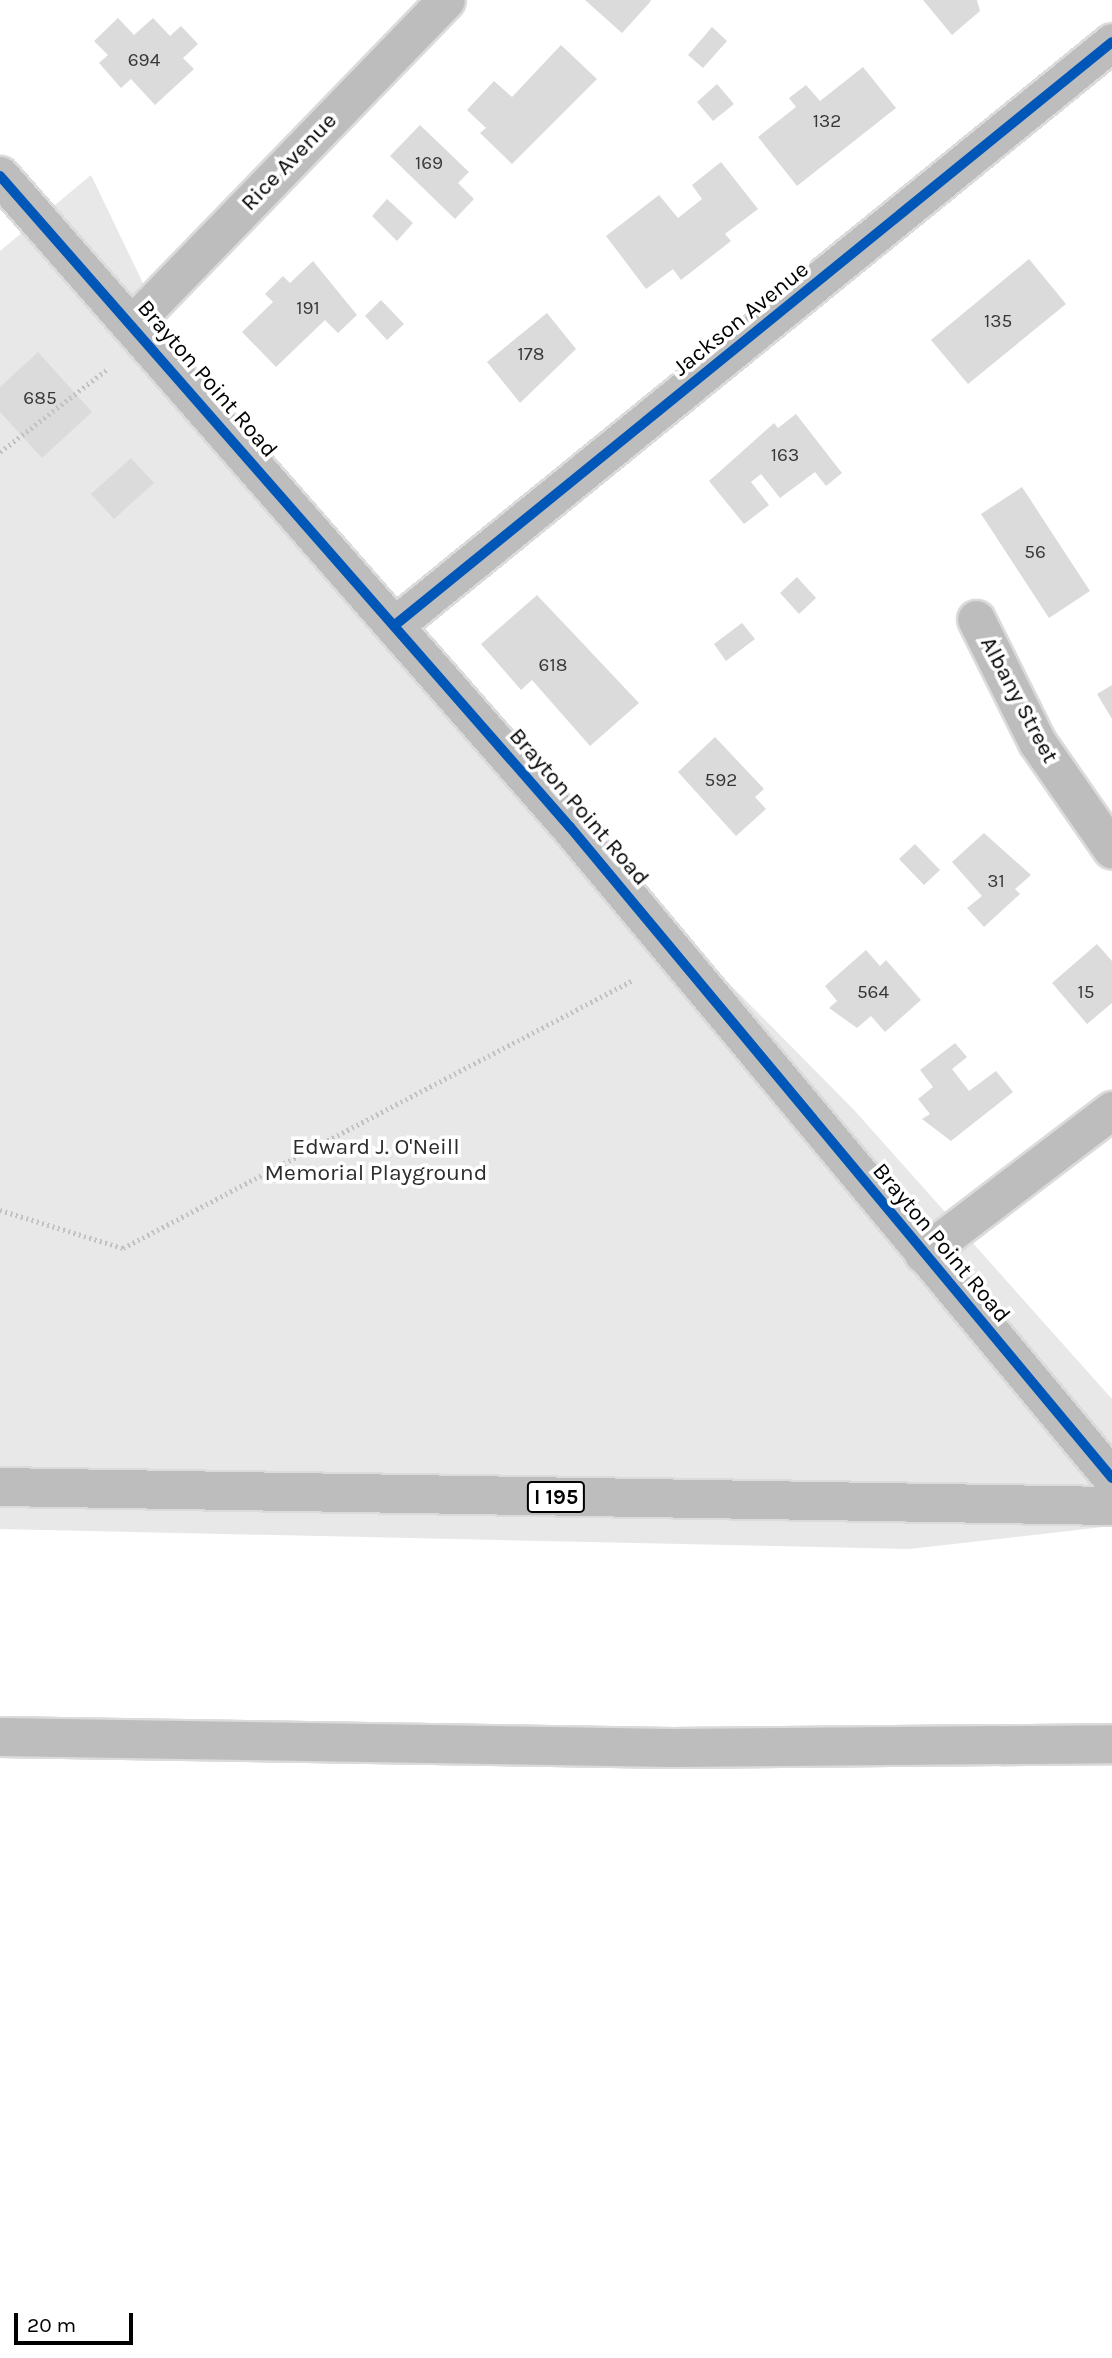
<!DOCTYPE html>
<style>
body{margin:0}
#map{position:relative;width:1112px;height:2358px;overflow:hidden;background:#fff;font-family:Karla,sans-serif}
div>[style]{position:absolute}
.green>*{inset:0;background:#e8e8e8}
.building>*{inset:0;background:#dbdbdb}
.path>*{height:4.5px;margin-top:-2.25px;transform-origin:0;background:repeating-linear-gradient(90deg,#c2c2c2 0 2px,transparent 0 5.5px)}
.roads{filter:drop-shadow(2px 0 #dbdbdb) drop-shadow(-2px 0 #dbdbdb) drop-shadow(0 2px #dbdbdb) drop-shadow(0 -2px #dbdbdb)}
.minor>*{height:37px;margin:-18.5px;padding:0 18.5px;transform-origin:18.5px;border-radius:18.5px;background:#bdbdbd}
.tertiary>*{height:38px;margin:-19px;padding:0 19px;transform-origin:19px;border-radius:19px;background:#bdbdbd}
.motorway>*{height:38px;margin:-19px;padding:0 19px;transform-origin:19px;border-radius:19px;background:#bdbdbd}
.cycleway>*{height:10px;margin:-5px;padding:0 5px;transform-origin:5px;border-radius:5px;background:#0057b8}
span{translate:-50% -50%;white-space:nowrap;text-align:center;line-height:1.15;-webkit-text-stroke:7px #fff;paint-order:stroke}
.number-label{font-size:19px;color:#373737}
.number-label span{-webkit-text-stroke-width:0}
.shield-label span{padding:2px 5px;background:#fff;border:2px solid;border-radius:5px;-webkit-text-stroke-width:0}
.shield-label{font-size:21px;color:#000;font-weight:700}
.street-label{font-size:23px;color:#000}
.park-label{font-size:23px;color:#2c2c2c}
.scale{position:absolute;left:14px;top:2313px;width:119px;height:32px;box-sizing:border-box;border:4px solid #000;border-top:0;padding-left:9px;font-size:21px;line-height:24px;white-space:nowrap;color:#000;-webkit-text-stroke:5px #fff;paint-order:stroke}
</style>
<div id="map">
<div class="green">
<div style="clip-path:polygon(91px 175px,214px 431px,381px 581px,450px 701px,855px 1111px,1112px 1399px,1112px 1526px,909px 1549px,0 1529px,0 251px)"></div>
</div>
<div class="building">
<div style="clip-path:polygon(585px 0,650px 0,651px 1px,622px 33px)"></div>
<div style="clip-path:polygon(923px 0,977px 0,980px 11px,952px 35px)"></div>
<div style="clip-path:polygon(118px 18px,134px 35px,153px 18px,170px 36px,181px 26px,198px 44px,183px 58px,194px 69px,155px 105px,131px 79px,121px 88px,99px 63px,108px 55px,94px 41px)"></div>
<div style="clip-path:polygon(712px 27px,727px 41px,703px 68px,688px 55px)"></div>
<div style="clip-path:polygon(561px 45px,597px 79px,512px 164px,480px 133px,486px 128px,467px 110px,494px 81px,512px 97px)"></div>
<div style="clip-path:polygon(863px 67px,896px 108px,797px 186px,758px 137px,796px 107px,789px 98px,806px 85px,820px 101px)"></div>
<div style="clip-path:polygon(717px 84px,734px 104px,713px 121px,697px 102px)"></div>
<div style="clip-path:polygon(420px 125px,469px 172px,458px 183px,474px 199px,455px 219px,390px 156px)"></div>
<div style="clip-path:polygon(721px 162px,758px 209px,725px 234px,731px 241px,681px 280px,673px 269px,646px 289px,606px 236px,659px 195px,678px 218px,702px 199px,692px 185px)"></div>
<div style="clip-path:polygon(387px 199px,413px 223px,397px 241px,372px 216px)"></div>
<div style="clip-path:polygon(1029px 259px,1066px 304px,968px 384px,931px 340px)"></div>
<div style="clip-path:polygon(313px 261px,357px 315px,338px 333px,325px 320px,276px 367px,242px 332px,273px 302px,265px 294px,283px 276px,290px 283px)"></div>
<div style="clip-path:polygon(381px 300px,404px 324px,387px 340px,365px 316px)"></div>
<div style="clip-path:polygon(547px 313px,576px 349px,520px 403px,487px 362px)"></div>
<div style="clip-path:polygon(38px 352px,92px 412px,42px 458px,0 412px,0 387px)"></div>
<div style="clip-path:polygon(796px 414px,842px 473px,826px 486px,815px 472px,780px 498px,761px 474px,751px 482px,769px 505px,744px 524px,709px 481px,774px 423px,778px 428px)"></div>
<div style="clip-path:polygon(131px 458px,154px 483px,114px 519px,91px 494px)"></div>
<div style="clip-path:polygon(1022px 487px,1090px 591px,1049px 618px,981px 514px)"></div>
<div style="clip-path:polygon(797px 577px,816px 598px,799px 614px,780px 593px)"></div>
<div style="clip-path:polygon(537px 595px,639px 703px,590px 746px,532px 680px,521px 690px,481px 644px)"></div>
<div style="clip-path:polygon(742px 623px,755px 639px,726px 661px,714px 644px)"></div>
<div style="clip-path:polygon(1112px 685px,1112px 719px,1097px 694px)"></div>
<div style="clip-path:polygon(715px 737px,764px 789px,755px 797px,766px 809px,736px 836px,678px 772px)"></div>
<div style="clip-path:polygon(984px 833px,1031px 875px,1015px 889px,1020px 894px,984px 927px,967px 908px,982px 896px,952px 862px)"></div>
<div style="clip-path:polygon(915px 844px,940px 870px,924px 885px,899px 859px)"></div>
<div style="clip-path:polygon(1097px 944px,1112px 961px,1112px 1003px,1087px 1024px,1052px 983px)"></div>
<div style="clip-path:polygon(866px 950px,880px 966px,886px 960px,921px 1000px,885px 1032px,871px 1016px,857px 1028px,829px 1008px,837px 1001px,825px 986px)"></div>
<div style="clip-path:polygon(955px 1043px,967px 1057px,952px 1069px,969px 1091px,996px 1071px,1013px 1092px,951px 1141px,922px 1119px,930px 1114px,918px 1099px,933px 1087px,920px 1070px)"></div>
</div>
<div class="path">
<div style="left:0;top:452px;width:134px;rotate:-37.7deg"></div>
<div style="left:0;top:1210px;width:129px;rotate:17.2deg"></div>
<div style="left:123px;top:1248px;width:576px;rotate:-27.72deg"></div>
</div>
<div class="roads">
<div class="minor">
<div style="left:132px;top:324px;width:451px;rotate:-45.9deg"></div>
<div style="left:976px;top:619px;width:137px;rotate:63.6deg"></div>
<div style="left:1037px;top:742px;width:131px;rotate:55.2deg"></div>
<div style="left:395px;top:625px;width:924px;rotate:-39.11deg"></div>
<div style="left:923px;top:1254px;width:238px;rotate:-37.3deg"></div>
</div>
<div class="tertiary">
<div style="left:0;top:176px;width:865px;rotate:48.8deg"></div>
<div style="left:570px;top:827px;width:847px;rotate:50.22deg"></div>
</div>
<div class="motorway">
<div style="left:0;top:1487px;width:1112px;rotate:0.98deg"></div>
<div style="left:0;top:1737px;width:672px;rotate:0.94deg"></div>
<div style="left:672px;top:1748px;width:440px;rotate:-0.5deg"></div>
</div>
</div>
<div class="cycleway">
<div style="left:0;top:176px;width:865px;rotate:48.8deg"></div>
<div style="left:570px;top:827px;width:847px;rotate:50.22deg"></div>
<div style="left:395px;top:625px;width:924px;rotate:-39.11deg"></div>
</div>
<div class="number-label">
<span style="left:144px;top:61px">694</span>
<span style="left:827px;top:122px">132</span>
<span style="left:429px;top:164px">169</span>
<span style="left:308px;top:309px">191</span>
<span style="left:998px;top:322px">135</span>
<span style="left:531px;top:355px">178</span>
<span style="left:40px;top:399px">685</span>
<span style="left:785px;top:456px">163</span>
<span style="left:1035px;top:553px">56</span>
<span style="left:553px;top:666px">618</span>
<span style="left:721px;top:781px">592</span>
<span style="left:996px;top:882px">31</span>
<span style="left:873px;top:993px">564</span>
<span style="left:1086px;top:993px">15</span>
</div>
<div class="shield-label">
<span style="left:556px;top:1497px">I 195</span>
</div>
<div class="street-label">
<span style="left:289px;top:162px;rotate:-46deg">Rice Avenue</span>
<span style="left:741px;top:319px;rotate:-39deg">Jackson Avenue</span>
<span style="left:207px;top:379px;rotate:49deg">Brayton Point Road</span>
<span style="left:1019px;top:700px;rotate:62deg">Albany Street</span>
<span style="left:579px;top:807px;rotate:49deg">Brayton Point Road</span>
<span style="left:941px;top:1243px;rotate:50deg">Brayton Point Road</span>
</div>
<div class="park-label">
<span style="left:376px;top:1160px">Edward J. O'Neill<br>Memorial Playground</span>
</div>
<div class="scale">20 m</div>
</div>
